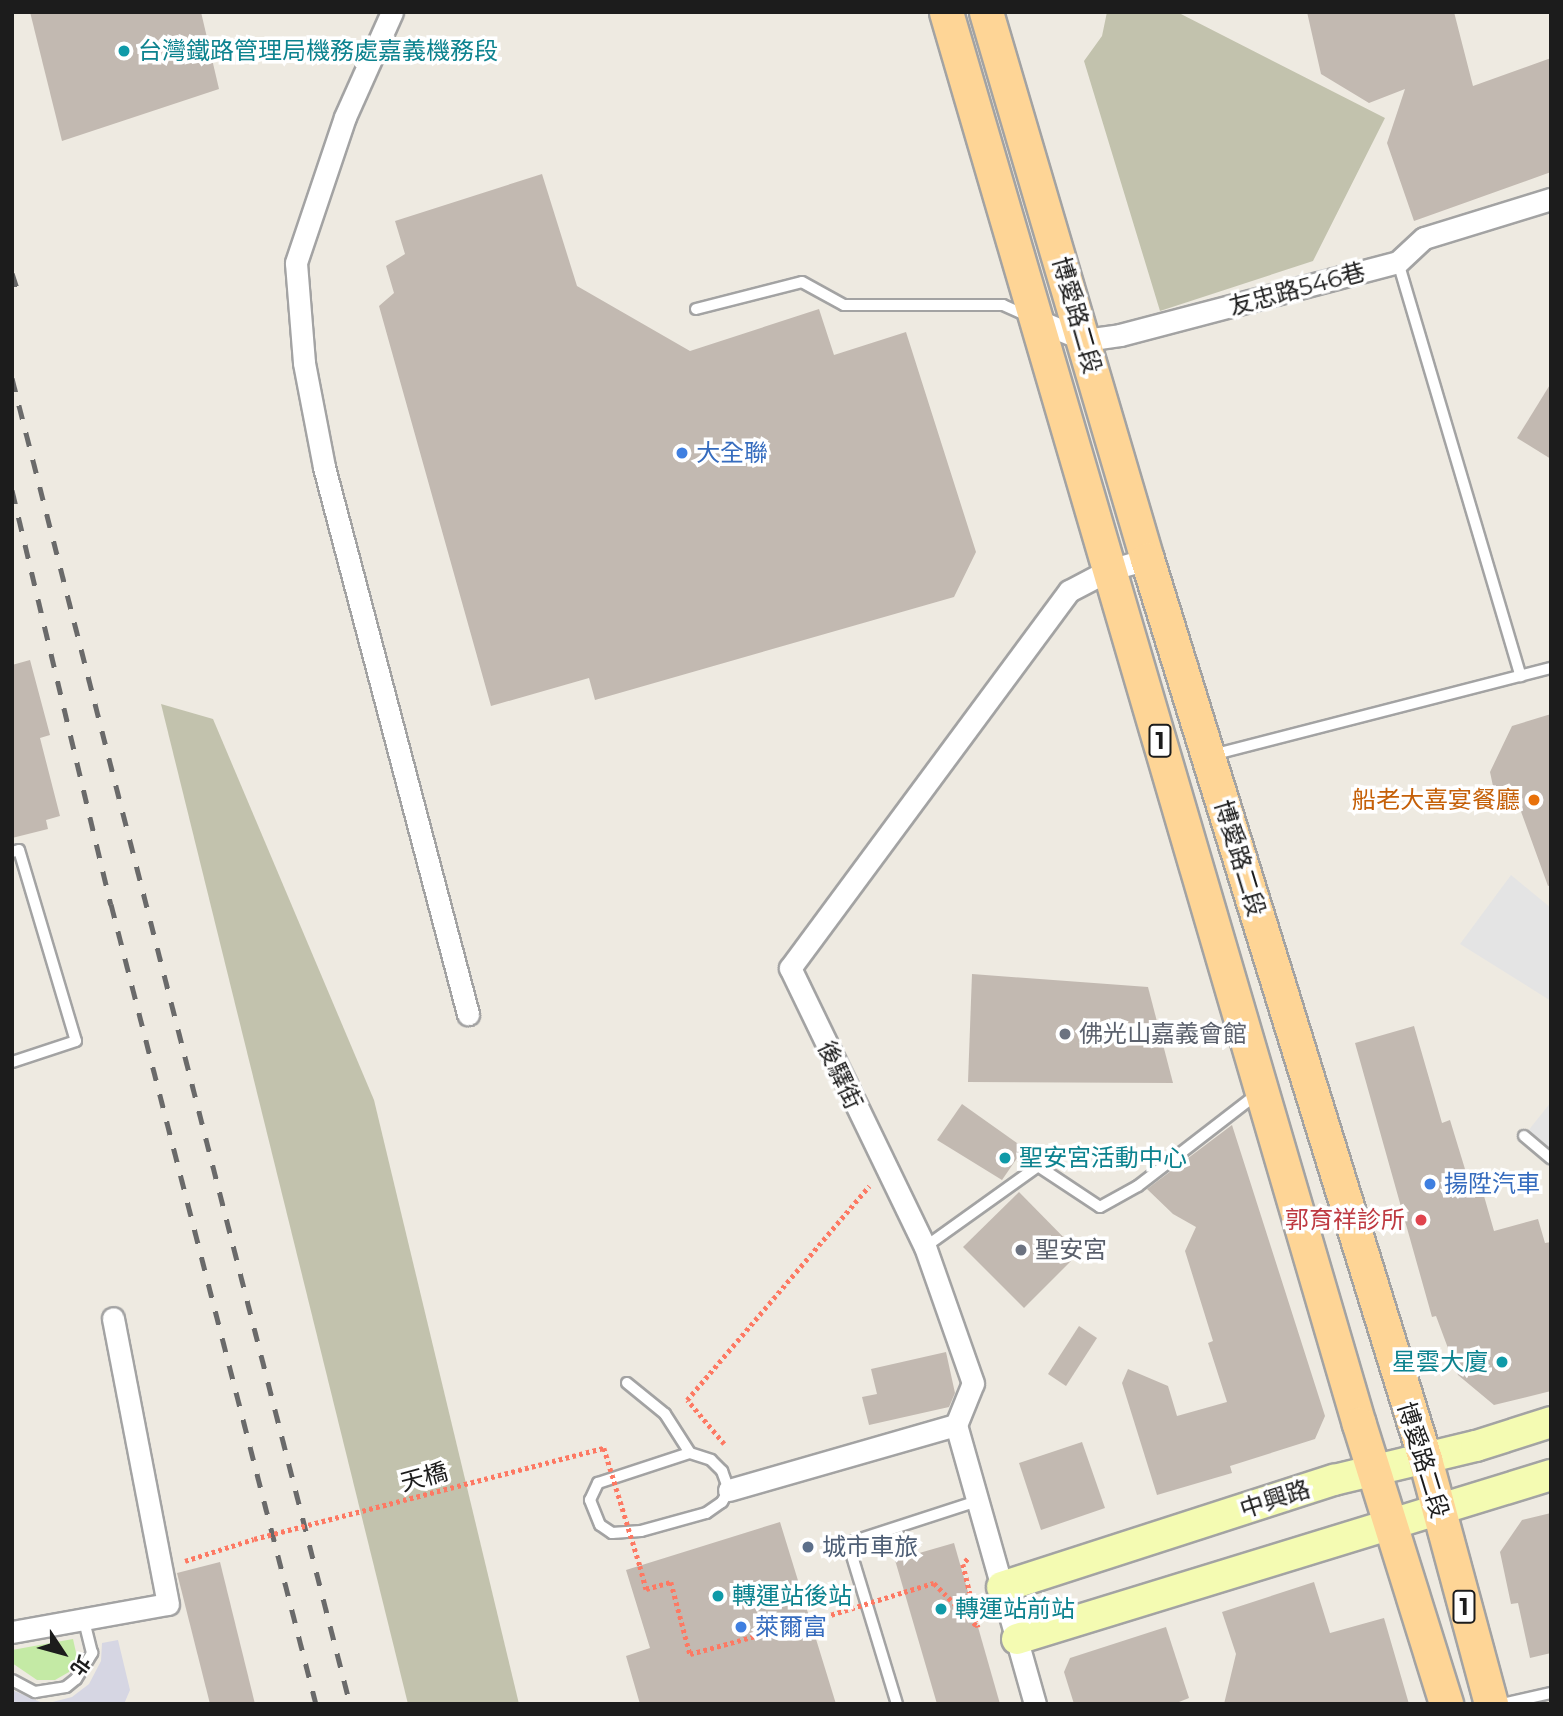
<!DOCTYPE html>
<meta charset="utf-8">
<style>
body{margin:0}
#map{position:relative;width:1563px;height:1716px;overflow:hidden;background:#eeeae1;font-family:Montserrat,"Noto Sans TC",sans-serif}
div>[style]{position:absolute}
.construction>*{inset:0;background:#c2c2ad}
.grass>*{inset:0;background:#c4eaa5}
.parking>*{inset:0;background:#e4e4e4}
.plaza>*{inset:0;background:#d6d6e3}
.building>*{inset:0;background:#c2b9b1}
.path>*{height:4.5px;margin-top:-2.25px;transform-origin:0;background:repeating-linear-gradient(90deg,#fd7963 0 3.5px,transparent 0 7px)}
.roads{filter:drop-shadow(2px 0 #a3a3a3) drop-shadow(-2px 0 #a3a3a3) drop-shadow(0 2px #a3a3a3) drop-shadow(0 -2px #a3a3a3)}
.lane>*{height:10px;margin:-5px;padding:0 5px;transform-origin:5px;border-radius:5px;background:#fff}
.street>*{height:21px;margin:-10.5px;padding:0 10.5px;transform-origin:10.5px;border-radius:10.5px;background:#fff}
.secondary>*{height:30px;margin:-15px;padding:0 15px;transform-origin:15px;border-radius:15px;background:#f4fbb2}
.primary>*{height:33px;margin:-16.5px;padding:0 16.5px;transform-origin:16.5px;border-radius:16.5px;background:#fed596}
.rail>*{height:5px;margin-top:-2.5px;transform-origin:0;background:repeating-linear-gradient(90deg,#6a6a6a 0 14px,transparent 0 28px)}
.path-bridge>*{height:4.5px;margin-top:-2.25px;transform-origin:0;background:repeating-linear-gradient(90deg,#fd7963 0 3.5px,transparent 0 7px)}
.dots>*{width:19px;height:19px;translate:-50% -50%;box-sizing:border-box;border:4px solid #fff;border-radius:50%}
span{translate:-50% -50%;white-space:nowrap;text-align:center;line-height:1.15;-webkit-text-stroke:7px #fff;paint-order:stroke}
.shield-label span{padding:2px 5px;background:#fff;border:2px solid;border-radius:5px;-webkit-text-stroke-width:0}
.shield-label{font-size:23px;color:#1c1c1c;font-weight:700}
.culture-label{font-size:24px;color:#0d838f}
.left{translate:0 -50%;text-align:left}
.right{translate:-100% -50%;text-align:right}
.street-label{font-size:24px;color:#1c1c1c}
.shop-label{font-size:24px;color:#366cbe}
.food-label{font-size:24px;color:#c56008}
.worship-label{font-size:24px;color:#5b616d}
.health-label{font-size:24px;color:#be3a42}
.service-label{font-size:24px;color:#4e5e75}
.frame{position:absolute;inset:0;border:14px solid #1c1c1c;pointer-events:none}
.north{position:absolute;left:28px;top:1618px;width:70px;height:70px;-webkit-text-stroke:5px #fff;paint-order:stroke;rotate:126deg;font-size:19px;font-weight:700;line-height:28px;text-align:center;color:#1c1c1c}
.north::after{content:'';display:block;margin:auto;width:24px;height:32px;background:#1c1c1c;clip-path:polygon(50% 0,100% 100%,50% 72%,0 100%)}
</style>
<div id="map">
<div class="construction">
<div style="clip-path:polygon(1107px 12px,1177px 12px,1385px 118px,1313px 261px,1160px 311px,1084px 61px,1102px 36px)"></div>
<div style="clip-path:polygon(161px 704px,213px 719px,374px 1100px,519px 1704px,408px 1704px)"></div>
</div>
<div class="grass">
<div style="clip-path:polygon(73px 1639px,77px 1657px,69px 1672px,55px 1680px,37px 1680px,12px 1663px,12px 1650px)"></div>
</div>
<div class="parking">
<div style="clip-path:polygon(1511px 875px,1551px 908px,1551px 1001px,1460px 944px)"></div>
<div style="clip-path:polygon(1551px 1102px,1551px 1159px,1524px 1136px)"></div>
</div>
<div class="plaza">
<div style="clip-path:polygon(118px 1640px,130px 1690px,124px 1704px,12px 1704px,12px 1690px,45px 1704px,72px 1697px,89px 1684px,101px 1661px,102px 1643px)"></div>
</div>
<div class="building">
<div style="clip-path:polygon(30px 12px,201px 12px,219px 89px,62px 141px)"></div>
<div style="clip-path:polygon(1307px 12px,1454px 12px,1473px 86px,1551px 58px,1551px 172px,1414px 221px,1387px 143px,1405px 89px,1369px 103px,1321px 74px)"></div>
<div style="clip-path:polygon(542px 174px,577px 286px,690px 351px,819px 309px,834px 355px,906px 332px,976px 552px,954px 597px,595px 700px,589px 678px,491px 706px,379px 306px,394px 293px,386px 266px,405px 254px,395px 221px)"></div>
<div style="clip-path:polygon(1551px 383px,1551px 459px,1517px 438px)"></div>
<div style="clip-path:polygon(30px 660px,50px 735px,40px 738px,60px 816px,46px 820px,48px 829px,12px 838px,12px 665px)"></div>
<div style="clip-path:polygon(1551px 714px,1551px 885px,1548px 886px,1515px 795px,1497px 805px,1490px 772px,1512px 726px)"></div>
<div style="clip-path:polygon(972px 974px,1148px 987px,1173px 1083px,968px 1082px)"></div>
<div style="clip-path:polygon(1414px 1026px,1442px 1123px,1450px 1120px,1472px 1192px,1482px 1189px,1494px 1231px,1538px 1219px,1545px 1243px,1551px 1242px,1551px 1391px,1494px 1405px,1458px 1375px,1436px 1316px,1432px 1317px,1355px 1043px)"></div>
<div style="clip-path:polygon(962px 1104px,1024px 1148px,1002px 1180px,937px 1140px)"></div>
<div style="clip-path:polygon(1232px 1125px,1325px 1416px,1315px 1439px,1230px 1466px,1232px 1473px,1157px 1495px,1122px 1383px,1128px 1369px,1168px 1386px,1177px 1416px,1227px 1402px,1208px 1343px,1213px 1341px,1185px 1251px,1196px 1227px,1173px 1214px,1147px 1189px)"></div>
<div style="clip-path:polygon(1019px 1192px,1079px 1253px,1024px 1308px,963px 1247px)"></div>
<div style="clip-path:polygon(1079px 1326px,1097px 1338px,1066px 1386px,1048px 1374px)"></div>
<div style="clip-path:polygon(946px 1352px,955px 1393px,949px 1407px,869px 1425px,862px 1397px,877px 1394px,871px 1369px)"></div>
<div style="clip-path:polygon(1082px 1442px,1105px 1508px,1041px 1530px,1019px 1463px)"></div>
<div style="clip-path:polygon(1551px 1513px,1551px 1653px,1530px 1658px,1518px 1603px,1511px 1604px,1500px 1552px,1522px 1520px)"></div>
<div style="clip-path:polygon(780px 1522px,836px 1704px,640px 1704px,626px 1656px,650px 1648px,626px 1570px)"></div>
<div style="clip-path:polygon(954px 1543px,1000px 1704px,937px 1704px,895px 1560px)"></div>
<div style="clip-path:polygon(220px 1562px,255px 1704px,210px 1704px,177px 1573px)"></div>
<div style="clip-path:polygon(1314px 1582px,1330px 1633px,1384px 1618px,1409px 1704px,1224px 1704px,1236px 1654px,1222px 1612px)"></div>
<div style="clip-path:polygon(1166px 1627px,1189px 1698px,1174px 1704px,1074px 1704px,1064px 1672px,1070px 1658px)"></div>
</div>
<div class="path">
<div style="left:724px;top:1444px;width:57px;rotate:-130.1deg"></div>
<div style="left:687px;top:1400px;width:281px;rotate:-49.6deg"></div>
<div style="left:968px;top:1559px;width:7px;rotate:135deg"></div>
<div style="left:963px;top:1564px;width:65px;rotate:76.6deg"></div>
<div style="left:185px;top:1561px;width:72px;rotate:-17.7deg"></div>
<div style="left:640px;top:1566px;width:24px;rotate:75deg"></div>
<div style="left:646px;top:1589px;width:26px;rotate:-16deg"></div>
<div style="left:671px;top:1582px;width:74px;rotate:75.2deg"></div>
<div style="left:690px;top:1654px;width:125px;rotate:-15.3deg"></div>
<div style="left:904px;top:1592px;width:31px;rotate:-17deg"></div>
<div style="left:934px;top:1583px;width:62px;rotate:45deg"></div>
</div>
<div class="roads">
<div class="lane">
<div style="left:1398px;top:262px;width:432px;rotate:73.5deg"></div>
<div style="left:696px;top:309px;width:109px;rotate:-14.3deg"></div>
<div style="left:802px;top:282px;width:48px;rotate:28.7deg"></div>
<div style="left:844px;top:305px;width:159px"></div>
<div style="left:1003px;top:305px;width:27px;rotate:24deg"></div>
<div style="left:1212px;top:755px;width:350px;rotate:-14.4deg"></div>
<div style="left:12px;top:852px;width:7px;rotate:-16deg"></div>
<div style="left:19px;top:850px;width:199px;rotate:73.4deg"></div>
<div style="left:76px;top:1041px;width:67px;rotate:161.8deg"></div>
<div style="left:1524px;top:1136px;width:35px;rotate:40deg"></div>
<div style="left:925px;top:1247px;width:139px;rotate:-35.6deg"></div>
<div style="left:1038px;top:1166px;width:74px;rotate:33.5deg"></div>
<div style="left:1100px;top:1207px;width:43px;rotate:-28.9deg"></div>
<div style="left:1138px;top:1186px;width:150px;rotate:-37.7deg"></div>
<div style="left:627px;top:1383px;width:49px;rotate:39.2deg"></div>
<div style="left:665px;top:1414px;width:46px;rotate:57.3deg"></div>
<div style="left:690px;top:1453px;width:22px;rotate:18deg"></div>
<div style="left:711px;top:1460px;width:16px;rotate:45deg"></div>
<div style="left:722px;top:1471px;width:20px;rotate:70deg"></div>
<div style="left:729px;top:1490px;width:14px;rotate:120deg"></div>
<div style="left:722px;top:1502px;width:19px;rotate:145deg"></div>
<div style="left:706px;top:1513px;width:67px;rotate:164.5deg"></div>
<div style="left:641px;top:1531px;width:29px;rotate:176deg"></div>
<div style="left:612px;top:1533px;width:14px;rotate:-146deg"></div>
<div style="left:600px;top:1525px;width:27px;rotate:-112deg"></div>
<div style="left:590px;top:1500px;width:19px;rotate:-65deg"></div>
<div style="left:598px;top:1483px;width:97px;rotate:-18.1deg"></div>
<div style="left:12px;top:1680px;width:26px;rotate:28deg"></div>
<div style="left:35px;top:1692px;width:31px;rotate:-9deg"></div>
<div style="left:66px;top:1687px;width:13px;rotate:-39deg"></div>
<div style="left:76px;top:1679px;width:31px;rotate:-58deg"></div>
<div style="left:92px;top:1653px;width:34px;rotate:-104deg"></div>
<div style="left:897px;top:1704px;width:168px;rotate:-106.9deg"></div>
<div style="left:848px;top:1543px;width:136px;rotate:-18deg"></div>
<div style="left:1502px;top:1704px;width:50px;rotate:-12.7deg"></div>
</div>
<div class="street">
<div style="left:392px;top:12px;width:115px;rotate:114.1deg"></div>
<div style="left:345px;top:117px;width:154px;rotate:108.6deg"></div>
<div style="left:296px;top:263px;width:100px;rotate:85.4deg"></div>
<div style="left:304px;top:363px;width:106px;rotate:79.1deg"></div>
<div style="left:324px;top:467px;width:566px;rotate:75.25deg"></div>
<div style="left:1034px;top:319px;width:55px;rotate:22.4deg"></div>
<div style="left:1085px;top:340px;width:35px;rotate:-8deg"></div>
<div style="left:1120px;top:335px;width:287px;rotate:-14.7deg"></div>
<div style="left:1398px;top:262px;width:35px;rotate:-43deg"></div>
<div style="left:1424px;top:238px;width:133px;rotate:-17.1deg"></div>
<div style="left:729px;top:1490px;width:236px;rotate:-16deg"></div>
<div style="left:12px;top:1632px;width:158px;rotate:-10.2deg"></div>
<div style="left:168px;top:1604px;width:291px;rotate:-100.9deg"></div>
<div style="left:1035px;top:1704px;width:290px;rotate:-105.8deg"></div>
<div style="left:956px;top:1425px;width:45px;rotate:-68deg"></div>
<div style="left:973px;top:1383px;width:144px;rotate:-109.4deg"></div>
<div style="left:925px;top:1247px;width:310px;rotate:-115.8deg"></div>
<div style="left:790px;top:968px;width:469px;rotate:-53.5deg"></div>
<div style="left:1069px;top:591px;width:45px;rotate:-27.7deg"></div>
<div style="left:1109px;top:570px;width:40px;rotate:-16deg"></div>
</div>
<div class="secondary">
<div style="left:1002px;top:1587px;width:349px;rotate:-17.9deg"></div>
<div style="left:1334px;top:1480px;width:146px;rotate:-13.5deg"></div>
<div style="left:1476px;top:1446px;width:79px;rotate:-17.7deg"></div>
<div style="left:1017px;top:1639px;width:559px;rotate:-17.07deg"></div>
</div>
<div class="primary">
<div style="left:946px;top:12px;width:1471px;rotate:73.7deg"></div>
<div style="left:1359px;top:1424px;width:293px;rotate:72.7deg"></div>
<div style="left:986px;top:12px;width:570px;rotate:73.6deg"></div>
<div style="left:1147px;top:559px;width:942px;rotate:72.83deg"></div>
<div style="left:1425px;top:1459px;width:254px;rotate:74.9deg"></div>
</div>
</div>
<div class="rail">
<div style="left:12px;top:273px;width:20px;rotate:72deg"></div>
<div style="left:12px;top:378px;width:1368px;rotate:75.7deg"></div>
<div style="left:12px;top:490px;width:426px;rotate:76.6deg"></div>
<div style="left:111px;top:904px;width:826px;rotate:75.63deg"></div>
</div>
<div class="path-bridge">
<div style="left:254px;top:1539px;width:362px;rotate:-14.6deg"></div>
<div style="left:604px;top:1448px;width:123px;rotate:73deg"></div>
<div style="left:811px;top:1621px;width:97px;rotate:-17.3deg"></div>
</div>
<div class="dots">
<div style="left:124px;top:51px;background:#0f9aa8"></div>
<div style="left:682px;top:453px;background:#3f7fe0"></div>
<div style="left:1534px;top:800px;background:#e8710a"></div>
<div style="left:1065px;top:1034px;background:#6b7280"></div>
<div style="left:1005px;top:1158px;background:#0f9aa8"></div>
<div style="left:1430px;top:1184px;background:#3f7fe0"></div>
<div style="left:1421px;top:1220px;background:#e0444e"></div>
<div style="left:1021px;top:1250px;background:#6b7280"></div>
<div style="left:1502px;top:1362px;background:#0f9aa8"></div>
<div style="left:808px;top:1547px;background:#5c6f8a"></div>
<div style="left:718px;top:1596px;background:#0f9aa8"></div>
<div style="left:941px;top:1609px;background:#0f9aa8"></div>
<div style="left:741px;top:1627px;background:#3f7fe0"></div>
</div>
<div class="shield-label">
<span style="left:1160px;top:741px">1</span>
<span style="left:1464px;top:1607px">1</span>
</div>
<div class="culture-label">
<span class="left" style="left:138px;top:51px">台灣鐵路管理局機務處嘉義機務段</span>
<span class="left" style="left:1019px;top:1158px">聖安宮活動中心</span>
<span class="right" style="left:1488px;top:1362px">星雲大廈</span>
<span class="left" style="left:732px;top:1596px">轉運站後站</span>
<span class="left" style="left:955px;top:1609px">轉運站前站</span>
</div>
<div class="street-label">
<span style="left:1297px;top:289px;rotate:-15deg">友忠路546巷</span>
<span style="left:1077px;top:315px;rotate:74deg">博愛路二段</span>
<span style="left:1240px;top:858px;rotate:73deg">博愛路二段</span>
<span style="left:840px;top:1075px;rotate:65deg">後驛街</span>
<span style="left:1423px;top:1460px;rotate:73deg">博愛路二段</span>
<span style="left:424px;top:1477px;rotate:-15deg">天橋</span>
<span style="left:1275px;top:1499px;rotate:-18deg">中興路</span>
</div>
<div class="shop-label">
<span class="left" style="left:696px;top:453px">大全聯</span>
<span class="left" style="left:1444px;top:1184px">揚陞汽車</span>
<span class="left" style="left:755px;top:1627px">萊爾富</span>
</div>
<div class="food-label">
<span class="right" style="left:1520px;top:800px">船老大喜宴餐廳</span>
</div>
<div class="worship-label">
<span class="left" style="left:1079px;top:1034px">佛光山嘉義會館</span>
<span class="left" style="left:1035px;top:1250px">聖安宮</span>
</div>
<div class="health-label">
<span class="right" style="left:1405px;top:1220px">郭育祥診所</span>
</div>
<div class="service-label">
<span class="left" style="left:822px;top:1547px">城市車旅</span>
</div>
<div class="frame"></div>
<div class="north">北</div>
</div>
